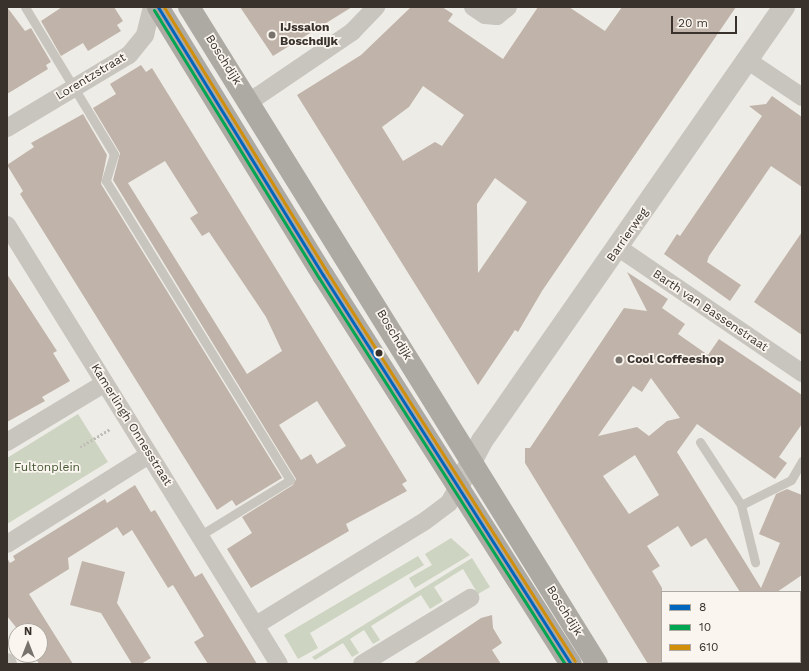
<!DOCTYPE html>
<style>
body{margin:0}
#map{position:relative;width:809px;height:671px;overflow:hidden;background:#eeece6;font-family:"Work Sans",sans-serif}
div>[style]{position:absolute}
.green>*{inset:0;background:#cdd4c1}
.building>*{inset:0;background:#c0b4aa}
.path>*{height:2.5px;margin-top:-1.25px;transform-origin:0;background:repeating-linear-gradient(90deg,#c0bdb7 0 2px,transparent 0 4px)}
.service>*{height:9px;margin:-4.5px;padding:0 4.5px;transform-origin:4.5px;border-radius:4.5px;background:#c8c4be}
.minor>*{height:18px;margin:-9px;padding:0 9px;transform-origin:9px;border-radius:9px;background:#c8c4be}
.tertiary>*{height:22px;margin:-11px;padding:0 11px;transform-origin:11px;border-radius:11px;background:#c8c4be}
.primary>*{height:22px;margin:-11px;padding:0 11px;transform-origin:11px;border-radius:11px;background:#ada9a3}
.bus-1>*{height:3px;margin:-1.5px;padding:0 1.5px;transform-origin:1.5px;border-radius:1.5px;background:#0065bd}
.bus-2>*{height:3px;margin:-1.5px;padding:0 1.5px;transform-origin:1.5px;border-radius:1.5px;background:#00a651}
.bus-3>*{height:3px;margin:-1.5px;padding:0 1.5px;transform-origin:1.5px;border-radius:1.5px;background:#d18f09}
.dots>*{width:11px;height:11px;translate:-50% -50%;box-sizing:border-box;border:2px solid #faf6ef;border-radius:50%}
span{translate:-50% -50%;white-space:nowrap;text-align:center;line-height:1.15;-webkit-text-stroke:3.5px #faf6ef;paint-order:stroke}
.poi-label{font-size:12px;color:#39322c;font-weight:700}
.left{translate:0 -50%;text-align:left}
.street-label{font-size:12px;color:#39322c}
.park-label{font-size:12px;color:#435532}
.frame{position:absolute;inset:0;border:8px solid #39322c;pointer-events:none}
.legend{position:absolute;left:661px;top:591px;width:140px;height:72px;box-sizing:border-box;background:#faf6ef;border:1px solid #ada8a1;margin:0;padding:5px 7px;list-style:none;font-size:12px;color:#39322c}
.legend li{display:flex;align-items:center;gap:8px;height:20px}
.legend b{width:20px;border:1px solid #ada8a1}
.north{position:absolute;left:8px;top:623px;width:40px;height:40px;box-sizing:border-box;background:#faf6ef;border:1px solid #ada8a1;border-radius:50%;rotate:0deg;font-size:11px;font-weight:700;line-height:16px;text-align:center;color:#39322c}
.north::after{content:'';display:block;margin:auto;width:14px;height:18px;background:#78736d;clip-path:polygon(50% 0,100% 100%,50% 72%,0 100%)}
.scale{position:absolute;left:671px;top:16px;width:66px;height:18px;box-sizing:border-box;border:2px solid #39322c;border-top:0;padding-left:5px;font-size:12px;line-height:14px;white-space:nowrap;color:#39322c;-webkit-text-stroke:3px #faf6ef;paint-order:stroke}
</style>
<div id="map">
<div class="green">
<div style="clip-path:polygon(78px 414px,108px 462px,7px 524px,7px 458px)"></div>
<div style="clip-path:polygon(451px 538px,470px 555px,415px 588px,409px 578px,432px 565px,425px 554px)"></div>
<div style="clip-path:polygon(418px 556px,424px 565px,310px 633px,318px 648px,298px 659px,284px 635px)"></div>
<div style="clip-path:polygon(472px 558px,490px 587px,478px 594px,463px 569px,434px 587px,443px 601px,430px 609px,421px 595px,371px 626px,380px 640px,373px 644px,364px 630px,350px 639px,359px 653px,352px 657px,343px 643px,315px 660px,312px 657px)"></div>
</div>
<div class="building">
<div style="clip-path:polygon(7px 7px,25px 31px,31px 28px,51px 62px,46px 65px,48px 69px,7px 94px)"></div>
<div style="clip-path:polygon(62px 7px,114px 7px,123px 21px,117px 25px,121px 31px,88px 51px,83px 43px,61px 56px,41px 21px)"></div>
<div style="clip-path:polygon(240px 7px,352px 7px,273px 56px)"></div>
<div style="clip-path:polygon(evenodd,411px 7px,442px 7px,453px 14px,448px 21px,503px 59px,538px 7px,569px 7px,605px 31px,622px 7px,736px 7px,542px 291px,518px 332px,515px 330px,478px 385px,297px 95px,361px 55px,411px 7px,423px 86px,464px 115px,442px 146px,435px 142px,403px 161px,382px 127px,409px 107px,423px 86px,411px 7px,495px 178px,527px 202px,478px 273px,477px 204px,495px 178px)"></div>
<div style="clip-path:polygon(evenodd,141px 65px,146px 72px,152px 68px,407px 481px,402px 484px,407px 491px,346px 524px,349px 531px,251px 588px,227px 549px,252px 533px,242px 517px,293px 485px,296px 479px,113px 180px,120px 153px,93px 108px,116px 94px,110px 84px,141px 65px,165px 161px,198px 213px,190px 218px,202px 236px,209px 232px,266px 317px,282px 351px,247px 374px,128px 183px,165px 161px,141px 65px,317px 401px,346px 446px,317px 464px,311px 454px,301px 460px,279px 425px,317px 401px)"></div>
<div style="clip-path:polygon(772px 96px,802px 117px,802px 187px,771px 166px,709px 256px,707px 262px,741px 285px,730px 301px,664px 254px,677px 234px,680px 236px,762px 116px,749px 106px,766px 104px)"></div>
<div style="clip-path:polygon(83px 114px,107px 155px,101px 184px,282px 478px,236px 506px,232px 500px,217px 510px,20px 194px,23px 191px,7px 165px,34px 147px,31px 143px)"></div>
<div style="clip-path:polygon(802px 232px,802px 335px,754px 302px)"></div>
<div style="clip-path:polygon(evenodd,627px 272px,668px 299px,662px 308px,685px 324px,678px 334px,708px 355px,719px 339px,802px 395px,802px 424px,779px 457px,787px 463px,775px 479px,697px 424px,677px 452px,761px 588px,780px 543px,759px 534px,776px 494px,787px 489px,802px 495px,802px 575px,777px 592px,740px 592px,706px 538px,691px 547px,678px 526px,647px 546px,660px 566px,652px 571px,662px 588px,662px 664px,648px 664px,525px 463px,525px 448px,530px 448px,624px 308px,647px 311px,627px 272px,651px 378px,680px 418px,667px 421px,649px 436px,637px 427px,598px 436px,633px 386px,642px 392px,651px 378px,627px 272px,635px 455px,659px 495px,629px 514px,603px 476px,635px 455px)"></div>
<div style="clip-path:polygon(7px 274px,57px 351px,53px 353px,70px 381px,42px 397px,45px 401px,7px 422px)"></div>
<div style="clip-path:polygon(135px 485px,151px 512px,155px 510px,195px 577px,202px 573px,257px 664px,208px 664px,194px 642px,204px 636px,173px 585px,168px 588px,132px 530px,123px 536px,117px 527px,68px 558px,69px 569px,29px 594px,73px 664px,39px 664px,34px 655px,40px 655px,40px 631px,19px 631px,7px 616px,7px 558px,10px 563px,15px 560px,13px 556px,34px 543px,105px 499px,107px 503px)"></div>
<div style="clip-path:polygon(82px 561px,125px 572px,117px 603px,151px 658px,141px 664px,132px 664px,101px 613px,70px 605px)"></div>
<div style="clip-path:polygon(492px 615px,493px 628px,502px 643px,492px 650px,501px 664px,413px 664px,481px 618px)"></div>
</div>
<div class="path">
<div style="left:80px;top:447px;width:35px;rotate:-31deg"></div>
</div>
<div class="service">
<div style="left:25px;top:7px;width:172px;rotate:58.8deg"></div>
<div style="left:114px;top:154px;width:28px;rotate:107deg"></div>
<div style="left:106px;top:181px;width:351px;rotate:58.4deg"></div>
<div style="left:290px;top:480px;width:107px;rotate:148.4deg"></div>
<div style="left:700px;top:442px;width:75px;rotate:56.9deg"></div>
<div style="left:741px;top:505px;width:59px;rotate:76.2deg"></div>
<div style="left:741px;top:505px;width:56px;rotate:-26.6deg"></div>
<div style="left:791px;top:480px;width:22px;rotate:-60deg"></div>
</div>
<div class="minor">
<div style="left:473px;top:7px;width:14px;rotate:34deg"></div>
<div style="left:485px;top:15px;width:12px;rotate:5deg"></div>
<div style="left:497px;top:16px;width:14px;rotate:-39deg"></div>
<div style="left:747px;top:60px;width:66px;rotate:33.9deg"></div>
<div style="left:249px;top:102px;width:125px;rotate:-34.2deg"></div>
<div style="left:352px;top:32px;width:35px;rotate:-46deg"></div>
<div style="left:7px;top:128px;width:142px;rotate:-30.9deg"></div>
<div style="left:129px;top:55px;width:26px;rotate:-51deg"></div>
<div style="left:145px;top:35px;width:29px;rotate:-76deg"></div>
<div style="left:7px;top:225px;width:516px;rotate:58.22deg"></div>
<div style="left:619px;top:248px;width:222px;rotate:34.3deg"></div>
<div style="left:7px;top:442px;width:114px;rotate:-31deg"></div>
<div style="left:7px;top:544px;width:168px;rotate:-32.1deg"></div>
<div style="left:256px;top:625px;width:198px;rotate:-31.6deg"></div>
<div style="left:425px;top:521px;width:30px;rotate:-37deg"></div>
<div style="left:449px;top:503px;width:21px;rotate:-61deg"></div>
<div style="left:7px;top:662px;width:2px;rotate:63deg"></div>
<div style="left:362px;top:664px;width:127px;rotate:-31.4deg"></div>
</div>
<div class="tertiary">
<div style="left:459px;top:485px;width:50px;rotate:-62.4deg"></div>
<div style="left:482px;top:441px;width:529px;rotate:-55.17deg"></div>
</div>
<div class="primary">
<div style="left:158px;top:7px;width:315px;rotate:58.4deg"></div>
<div style="left:323px;top:275px;width:461px;rotate:57.5deg"></div>
<div style="left:189px;top:7px;width:773px;rotate:58.16deg"></div>
</div>
<div class="bus-1">
<div style="left:158px;top:7px;width:315px;rotate:58.4deg"></div>
<div style="left:323px;top:275px;width:461px;rotate:57.5deg"></div>
</div>
<div class="bus-2">
<div style="left:154px;top:10px;width:315px;rotate:58.4deg"></div>
<div style="left:319px;top:278px;width:458px;rotate:57.5deg"></div>
</div>
<div class="bus-3">
<div style="left:164px;top:7px;width:311px;rotate:58.4deg"></div>
<div style="left:327px;top:272px;width:461px;rotate:57.5deg"></div>
</div>
<div class="dots">
<div style="left:272px;top:35px;background:#78736d"></div>
<div style="left:379px;top:353px;background:#39322c"></div>
<div style="left:619px;top:360px;background:#78736d"></div>
</div>
<div class="poi-label">
<span class="left" style="left:280px;top:35px">IJssalon<br>Boschdijk</span>
<span class="left" style="left:627px;top:360px">Cool Coffeeshop</span>
</div>
<div class="street-label">
<span style="left:223px;top:60px;rotate:58deg">Boschdijk</span>
<span style="left:91px;top:77px;rotate:-31deg">Lorentzstraat</span>
<span style="left:628px;top:235px;rotate:-55deg">Barrierweg</span>
<span style="left:710px;top:311px;rotate:34deg">Barth van Bassenstraat</span>
<span style="left:394px;top:335px;rotate:59deg">Boschdijk</span>
<span style="left:131px;top:425px;rotate:58deg">Kamerlingh Onnesstraat</span>
<span style="left:564px;top:611px;rotate:58deg">Boschdijk</span>
</div>
<div class="park-label">
<span style="left:47px;top:468px">Fultonplein</span>
</div>
<div class="frame"></div>
<ul class="legend">
<li><b style="height:5px;background:#0065bd"></b>8</li>
<li><b style="height:5px;background:#00a651"></b>10</li>
<li><b style="height:5px;background:#d18f09"></b>610</li>
</ul>
<div class="north">N</div>
<div class="scale">20 m</div>
</div>
